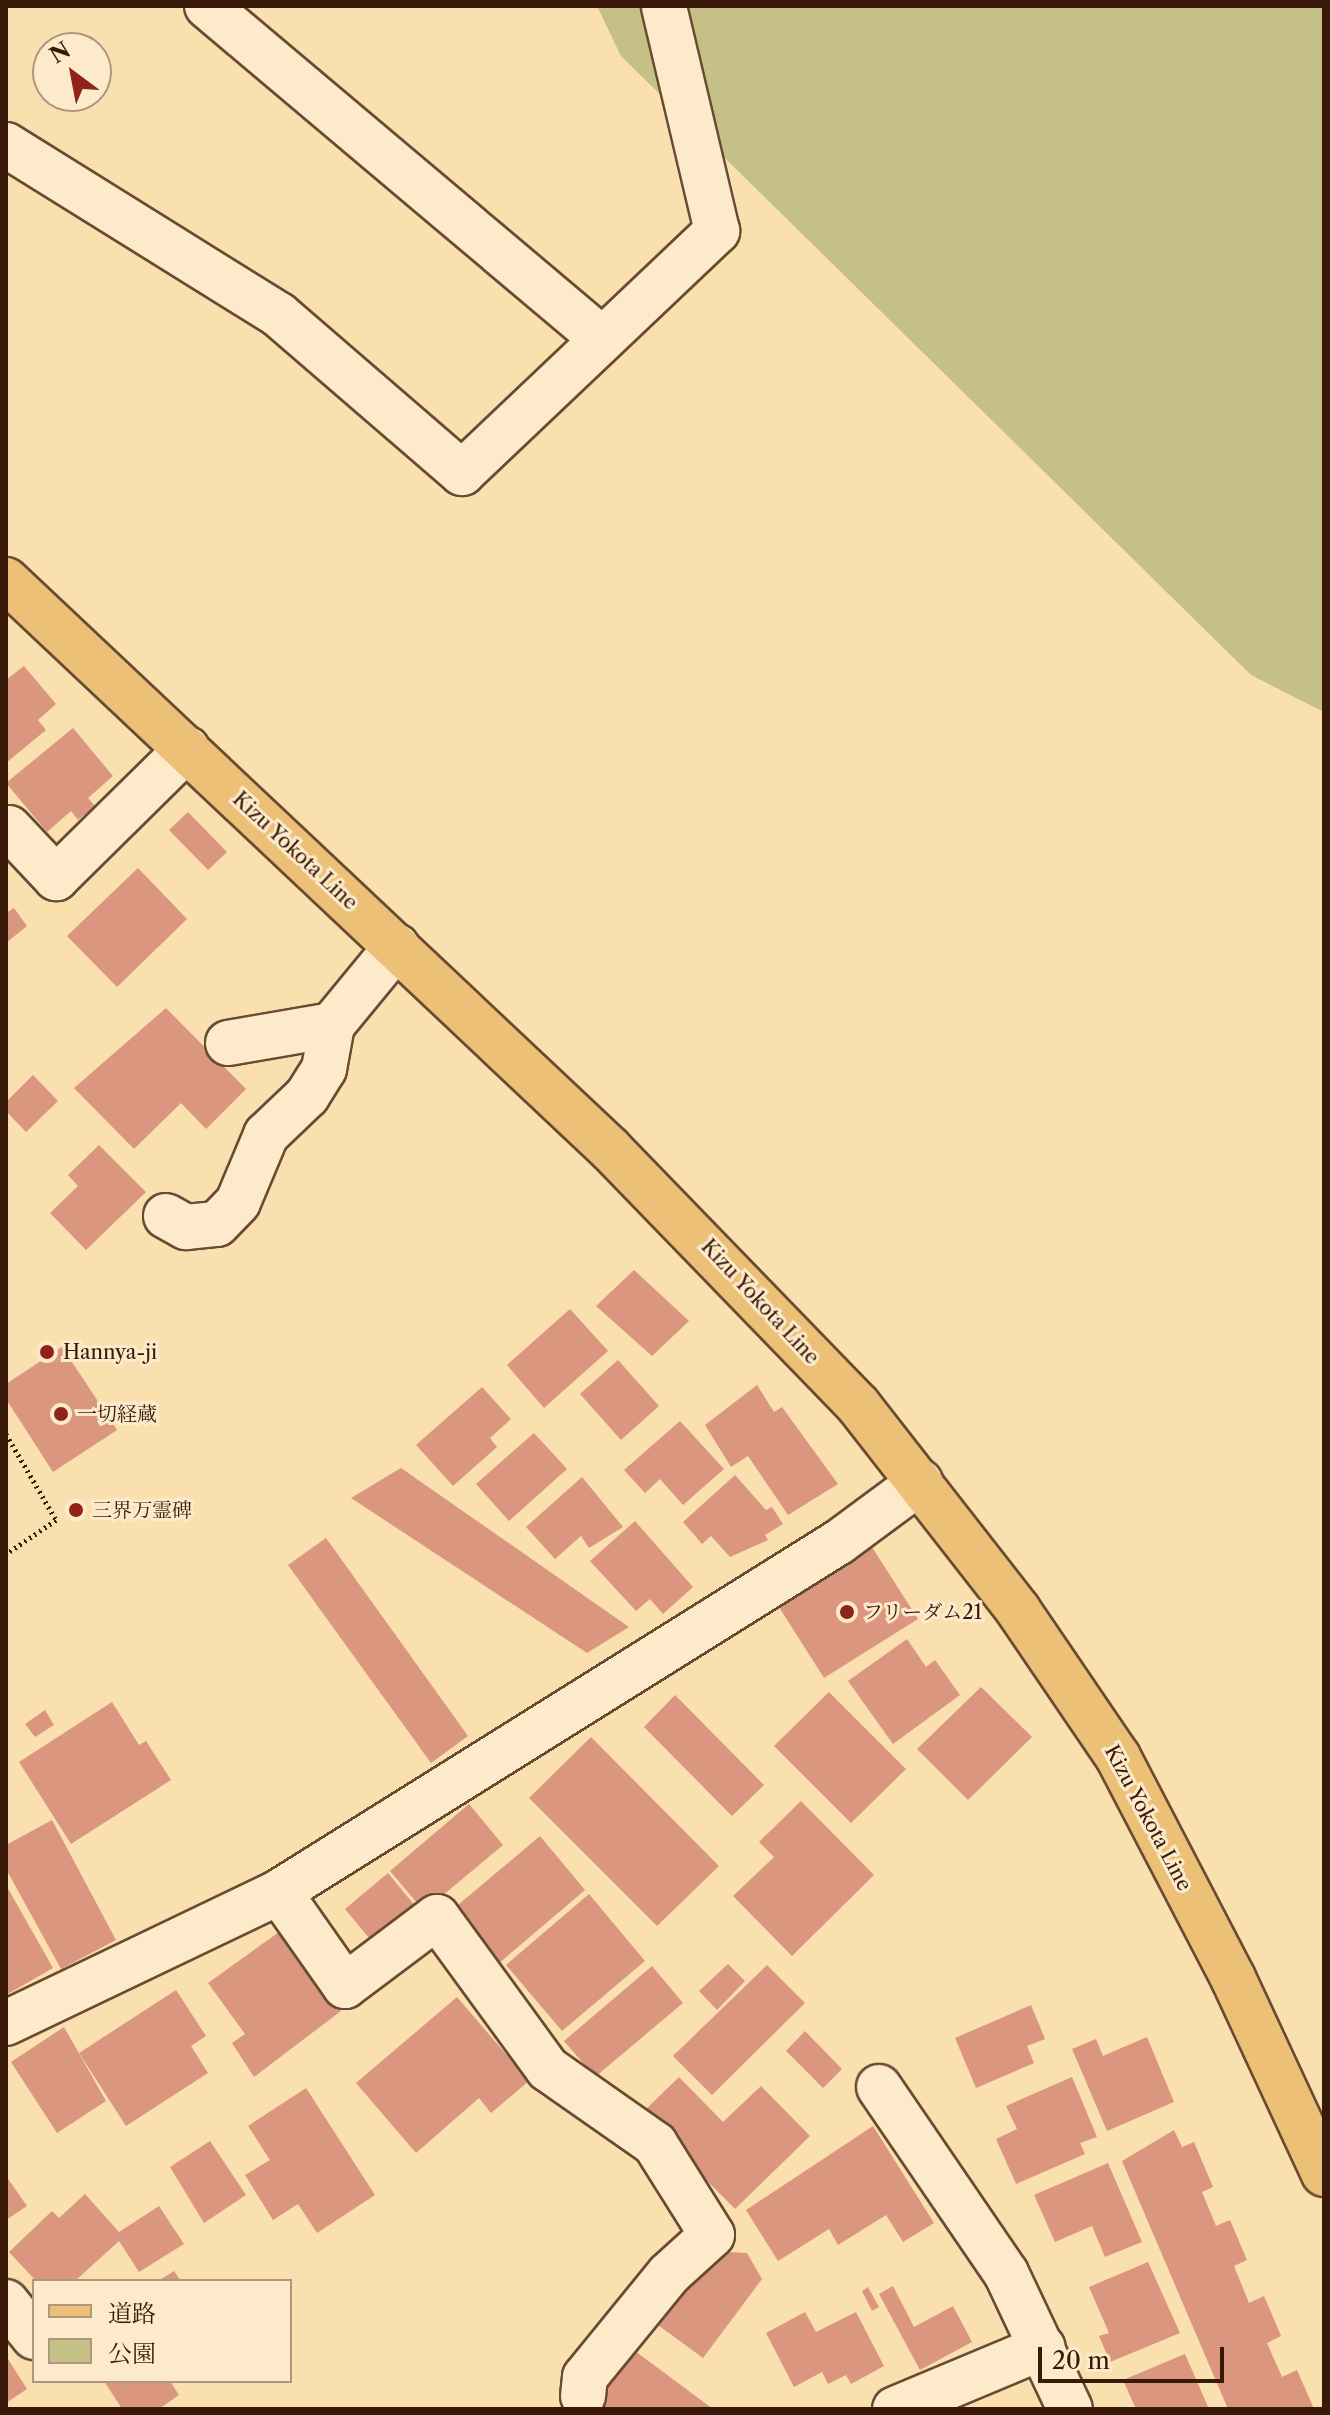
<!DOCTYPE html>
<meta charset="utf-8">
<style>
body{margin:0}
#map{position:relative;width:1330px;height:2415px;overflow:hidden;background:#fadfaf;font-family:"Libre Caslon Text","Noto Serif JP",serif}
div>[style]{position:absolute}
.green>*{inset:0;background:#c4c086}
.building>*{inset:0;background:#da967f}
.path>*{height:5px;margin-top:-2.5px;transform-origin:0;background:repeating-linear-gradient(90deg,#391a09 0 2px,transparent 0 6px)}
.roads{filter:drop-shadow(2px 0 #694b32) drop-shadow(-2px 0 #694b32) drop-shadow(0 2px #694b32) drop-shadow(0 -2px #694b32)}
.minor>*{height:44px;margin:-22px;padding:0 22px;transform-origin:22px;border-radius:22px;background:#fceacb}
.major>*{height:44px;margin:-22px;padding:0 22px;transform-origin:22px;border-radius:22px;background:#edc078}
.dots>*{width:22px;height:22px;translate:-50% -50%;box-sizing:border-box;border:4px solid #fceacb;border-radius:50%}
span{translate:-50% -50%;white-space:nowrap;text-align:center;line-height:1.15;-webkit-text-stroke:6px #fceacb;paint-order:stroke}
.street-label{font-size:20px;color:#391a09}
.poi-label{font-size:20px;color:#391a09}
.left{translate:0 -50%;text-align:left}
.frame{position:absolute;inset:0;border:8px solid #391a09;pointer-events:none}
.legend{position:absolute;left:32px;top:2279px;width:260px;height:104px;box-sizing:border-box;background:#fceacb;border:2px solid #ae977d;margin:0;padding:10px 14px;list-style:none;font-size:24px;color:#391a09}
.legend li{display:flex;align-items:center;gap:16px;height:40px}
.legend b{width:40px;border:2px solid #ae977d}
.north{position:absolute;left:32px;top:32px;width:80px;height:80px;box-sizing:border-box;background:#fceacb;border:2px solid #ae977d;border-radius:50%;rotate:328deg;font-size:22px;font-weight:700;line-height:32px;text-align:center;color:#391a09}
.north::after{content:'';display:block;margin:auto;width:28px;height:36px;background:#8f2418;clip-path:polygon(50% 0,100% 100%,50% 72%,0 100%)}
.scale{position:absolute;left:1038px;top:2347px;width:186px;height:36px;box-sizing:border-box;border:4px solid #391a09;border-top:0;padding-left:10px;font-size:24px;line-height:28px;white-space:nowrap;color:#391a09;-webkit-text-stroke:6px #fceacb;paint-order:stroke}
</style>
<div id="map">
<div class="green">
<div style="clip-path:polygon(597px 6px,1324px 6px,1324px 712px,1251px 675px,621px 56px)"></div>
</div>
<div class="building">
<div style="clip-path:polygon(24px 666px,56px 704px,38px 720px,46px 730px,6px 763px,6px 680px)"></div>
<div style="clip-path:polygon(73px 728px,113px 776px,88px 798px,95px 806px,78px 820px,71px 811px,47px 832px,6px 783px)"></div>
<div style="clip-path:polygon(188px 812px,227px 852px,208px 870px,169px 830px)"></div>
<div style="clip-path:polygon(138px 868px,187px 919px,117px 987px,67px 936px)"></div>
<div style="clip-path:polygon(14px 908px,27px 926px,6px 943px,6px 913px)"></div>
<div style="clip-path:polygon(166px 1008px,246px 1089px,206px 1129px,181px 1103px,134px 1149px,74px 1088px)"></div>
<div style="clip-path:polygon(33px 1075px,58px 1101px,26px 1132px,6px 1111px,6px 1102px)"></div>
<div style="clip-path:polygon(99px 1145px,146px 1192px,86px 1250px,50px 1213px,78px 1186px,68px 1175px)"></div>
<div style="clip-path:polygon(634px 1270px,689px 1321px,652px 1356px,596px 1306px)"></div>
<div style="clip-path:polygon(570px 1309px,608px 1351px,544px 1408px,507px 1365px)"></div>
<div style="clip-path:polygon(62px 1347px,117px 1430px,53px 1472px,6px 1399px,6px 1384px)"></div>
<div style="clip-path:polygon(618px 1360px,659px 1406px,621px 1440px,580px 1394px)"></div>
<div style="clip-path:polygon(757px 1385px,774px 1412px,782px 1407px,838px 1484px,788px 1515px,748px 1456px,731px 1467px,705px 1425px)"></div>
<div style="clip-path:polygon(482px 1387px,511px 1419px,490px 1438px,497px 1447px,453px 1486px,416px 1445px)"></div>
<div style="clip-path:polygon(680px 1421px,724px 1469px,683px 1505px,660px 1479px,645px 1493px,624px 1470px)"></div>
<div style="clip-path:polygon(534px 1433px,567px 1469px,509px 1521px,476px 1484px)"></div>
<div style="clip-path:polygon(401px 1468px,629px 1627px,587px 1653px,351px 1498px)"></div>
<div style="clip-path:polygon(735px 1475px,766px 1510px,772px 1507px,783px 1524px,765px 1535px,768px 1540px,730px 1557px,711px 1536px,702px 1544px,683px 1522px)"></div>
<div style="clip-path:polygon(582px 1477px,623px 1527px,589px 1548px,581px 1536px,555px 1559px,526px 1527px)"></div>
<div style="clip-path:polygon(635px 1521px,693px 1587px,663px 1614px,650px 1599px,636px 1611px,590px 1561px)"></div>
<div style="clip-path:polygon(326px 1538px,468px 1736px,431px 1763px,288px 1565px)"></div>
<div style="clip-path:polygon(870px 1544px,918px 1619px,824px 1678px,777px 1604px)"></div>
<div style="clip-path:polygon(907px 1639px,926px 1667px,935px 1660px,960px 1695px,893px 1744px,848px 1681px)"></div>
<div style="clip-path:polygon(981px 1687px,1032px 1737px,968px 1800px,917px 1749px)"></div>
<div style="clip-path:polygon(829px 1692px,906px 1769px,851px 1823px,774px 1746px)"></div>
<div style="clip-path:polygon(675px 1695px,764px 1785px,732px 1816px,644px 1727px)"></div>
<div style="clip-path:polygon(112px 1702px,139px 1745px,146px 1741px,171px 1780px,71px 1844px,19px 1762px)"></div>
<div style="clip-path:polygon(45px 1710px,54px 1725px,35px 1737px,25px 1724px)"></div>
<div style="clip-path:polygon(591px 1737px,719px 1866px,657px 1926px,529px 1798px)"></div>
<div style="clip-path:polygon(801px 1801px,874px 1875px,792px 1956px,733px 1896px,774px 1857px,759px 1842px)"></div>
<div style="clip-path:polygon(469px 1804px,503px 1845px,424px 1911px,390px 1871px)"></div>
<div style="clip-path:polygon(52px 1820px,116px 1940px,61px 1969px,6px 1869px,6px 1845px)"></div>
<div style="clip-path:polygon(540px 1836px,585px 1890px,498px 1964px,452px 1910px)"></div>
<div style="clip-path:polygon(388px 1873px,416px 1907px,374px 1944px,345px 1909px)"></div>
<div style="clip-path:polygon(6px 1885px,53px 1968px,6px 1995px)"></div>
<div style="clip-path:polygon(589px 1894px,645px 1961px,562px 2031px,506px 1965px)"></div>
<div style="clip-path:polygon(283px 1929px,341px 2011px,254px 2077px,232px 2043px,245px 2034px,208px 1983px)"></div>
<div style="clip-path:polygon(728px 1964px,745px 1981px,717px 2010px,699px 1991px)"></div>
<div style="clip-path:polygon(767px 1965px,805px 2003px,712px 2095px,673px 2056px)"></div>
<div style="clip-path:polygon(652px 1966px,683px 2003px,595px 2077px,564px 2041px)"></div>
<div style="clip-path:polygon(176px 1990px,206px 2036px,191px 2046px,208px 2073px,126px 2126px,79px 2053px)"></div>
<div style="clip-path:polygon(457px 1997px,529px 2081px,491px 2113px,479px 2098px,416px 2153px,356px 2083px)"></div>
<div style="clip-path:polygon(1031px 2005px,1045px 2039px,1027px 2046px,1034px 2063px,976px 2088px,955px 2038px)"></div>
<div style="clip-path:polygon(64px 2027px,106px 2101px,57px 2133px,11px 2062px)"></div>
<div style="clip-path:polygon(805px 2031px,842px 2069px,823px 2088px,786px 2051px)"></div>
<div style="clip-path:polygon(1147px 2037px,1174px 2102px,1107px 2131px,1072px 2049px,1096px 2039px,1103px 2056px)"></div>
<div style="clip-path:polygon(679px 2077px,723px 2122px,761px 2086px,810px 2136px,735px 2209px,641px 2114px)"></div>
<div style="clip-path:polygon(1072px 2077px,1097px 2137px,1080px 2143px,1085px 2154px,1016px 2184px,996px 2139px,1017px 2129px,1006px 2106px)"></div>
<div style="clip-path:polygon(306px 2088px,375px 2195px,317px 2233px,298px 2204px,273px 2220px,245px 2175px,270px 2160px,248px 2126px)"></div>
<div style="clip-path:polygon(873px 2126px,934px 2223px,903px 2242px,886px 2215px,838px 2245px,829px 2229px,778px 2261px,746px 2210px)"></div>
<div style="clip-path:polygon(1174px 2130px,1182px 2147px,1194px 2142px,1213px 2187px,1202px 2192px,1216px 2226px,1230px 2220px,1247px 2260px,1234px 2266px,1249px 2303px,1264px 2296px,1281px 2336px,1267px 2343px,1282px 2377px,1297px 2370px,1314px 2409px,1228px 2409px,1122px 2161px)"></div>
<div style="clip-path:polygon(210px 2141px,246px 2195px,204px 2223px,170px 2167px)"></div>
<div style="clip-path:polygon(1108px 2163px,1142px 2242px,1105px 2257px,1092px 2226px,1055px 2242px,1034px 2195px)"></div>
<div style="clip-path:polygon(6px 2176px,27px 2206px,6px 2220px)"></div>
<div style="clip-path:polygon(85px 2194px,119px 2232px,159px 2206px,184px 2244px,139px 2272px,119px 2241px,75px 2281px,36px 2281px,9px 2252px,52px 2211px,59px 2218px)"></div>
<div style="clip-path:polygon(711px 2251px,747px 2253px,762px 2279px,703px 2358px,647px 2317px)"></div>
<div style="clip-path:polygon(1148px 2262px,1180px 2333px,1110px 2362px,1099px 2336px,1109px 2333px,1089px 2287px)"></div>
<div style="clip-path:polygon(174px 2271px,181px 2281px,158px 2281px)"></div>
<div style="clip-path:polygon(893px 2286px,914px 2327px,953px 2306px,972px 2342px,920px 2370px,879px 2294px)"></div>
<div style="clip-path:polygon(868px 2287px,879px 2307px,872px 2311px,862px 2291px)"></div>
<div style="clip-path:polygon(805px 2312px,816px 2332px,856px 2312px,884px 2366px,851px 2384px,846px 2375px,828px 2384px,822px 2372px,794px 2387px,766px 2333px)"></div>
<div style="clip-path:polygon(635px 2351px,713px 2409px,604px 2409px,596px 2403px)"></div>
<div style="clip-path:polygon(1185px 2354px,1209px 2409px,1136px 2409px,1123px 2380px)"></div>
<div style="clip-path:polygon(6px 2356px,27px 2389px,6px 2403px)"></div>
<div style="clip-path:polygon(104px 2381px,170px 2381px,179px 2395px,159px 2409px,122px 2409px)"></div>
</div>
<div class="path">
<div style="left:6px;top:1434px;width:99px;rotate:59.8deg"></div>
<div style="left:56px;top:1520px;width:60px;rotate:145.8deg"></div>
</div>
<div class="roads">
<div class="minor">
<div style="left:207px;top:6px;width:517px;rotate:40.13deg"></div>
<div style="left:6px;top:145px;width:322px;rotate:31.9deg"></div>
<div style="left:279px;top:315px;width:242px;rotate:40.8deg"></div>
<div style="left:462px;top:473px;width:352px;rotate:-43.5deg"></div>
<div style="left:717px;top:231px;width:231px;rotate:-103.3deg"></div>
<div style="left:9px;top:828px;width:69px;rotate:46.8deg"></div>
<div style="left:56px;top:878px;width:184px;rotate:-44.6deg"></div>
<div style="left:228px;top:1043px;width:106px;rotate:-9.8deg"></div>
<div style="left:332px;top:1025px;width:102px;rotate:-50.6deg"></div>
<div style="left:166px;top:1216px;width:23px;rotate:29deg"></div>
<div style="left:186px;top:1227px;width:31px;rotate:-6deg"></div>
<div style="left:217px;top:1224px;width:30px;rotate:-46deg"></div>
<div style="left:238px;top:1202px;width:73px;rotate:-67.3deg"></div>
<div style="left:266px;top:1135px;width:57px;rotate:-43.6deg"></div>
<div style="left:307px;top:1096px;width:32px;rotate:-58deg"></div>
<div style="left:324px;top:1069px;width:45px;rotate:-79.7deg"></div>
<div style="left:279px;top:1892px;width:115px;rotate:54.9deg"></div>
<div style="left:345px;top:1986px;width:115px;rotate:-36.9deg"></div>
<div style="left:437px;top:1917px;width:188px;rotate:53.9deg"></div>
<div style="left:548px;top:2069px;width:131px;rotate:35deg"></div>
<div style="left:655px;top:2144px;width:107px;rotate:57.9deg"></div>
<div style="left:712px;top:2235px;width:58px;rotate:137.8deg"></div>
<div style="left:669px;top:2274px;width:133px;rotate:129.2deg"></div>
<div style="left:585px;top:2377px;width:19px;rotate:96deg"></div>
<div style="left:6px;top:2023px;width:303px;rotate:-25.6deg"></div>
<div style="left:279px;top:1892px;width:660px;rotate:-32.01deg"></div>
<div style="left:839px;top:1542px;width:101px;rotate:-36.5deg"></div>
<div style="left:879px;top:2087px;width:225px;rotate:55.7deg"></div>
<div style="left:1006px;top:2273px;width:150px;rotate:64.8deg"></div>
<div style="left:6px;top:2302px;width:45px;rotate:51.3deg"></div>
<div style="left:895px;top:2409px;width:160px;rotate:-22.7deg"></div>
</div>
<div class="major">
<div style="left:6px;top:580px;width:830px;rotate:43.29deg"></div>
<div style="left:610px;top:1149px;width:356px;rotate:45.9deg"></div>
<div style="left:858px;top:1405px;width:260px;rotate:52deg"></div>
<div style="left:1018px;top:1610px;width:178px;rotate:55.8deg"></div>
<div style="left:1118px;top:1757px;width:249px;rotate:62.5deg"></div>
<div style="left:1233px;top:1978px;width:216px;rotate:65.1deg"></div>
</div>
</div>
<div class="dots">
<div style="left:47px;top:1352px;background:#8f2418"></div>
<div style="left:61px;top:1414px;background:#8f2418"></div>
<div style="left:76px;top:1510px;background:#8f2418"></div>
<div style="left:847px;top:1612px;background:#8f2418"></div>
</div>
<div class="street-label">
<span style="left:295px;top:851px;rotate:43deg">Kizu Yokota Line</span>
<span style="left:760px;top:1302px;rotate:47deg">Kizu Yokota Line</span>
<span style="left:1148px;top:1818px;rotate:62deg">Kizu Yokota Line</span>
</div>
<div class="poi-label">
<span class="left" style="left:63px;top:1352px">Hannya-ji</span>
<span class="left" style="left:77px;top:1414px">一切経蔵</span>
<span class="left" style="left:92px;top:1510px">三界万霊碑</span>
<span class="left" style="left:863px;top:1612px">フリーダム21</span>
</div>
<div class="frame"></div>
<ul class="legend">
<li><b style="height:10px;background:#edc078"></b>道路</li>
<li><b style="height:22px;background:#c4c086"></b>公園</li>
</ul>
<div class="north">N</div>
<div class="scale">20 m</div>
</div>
